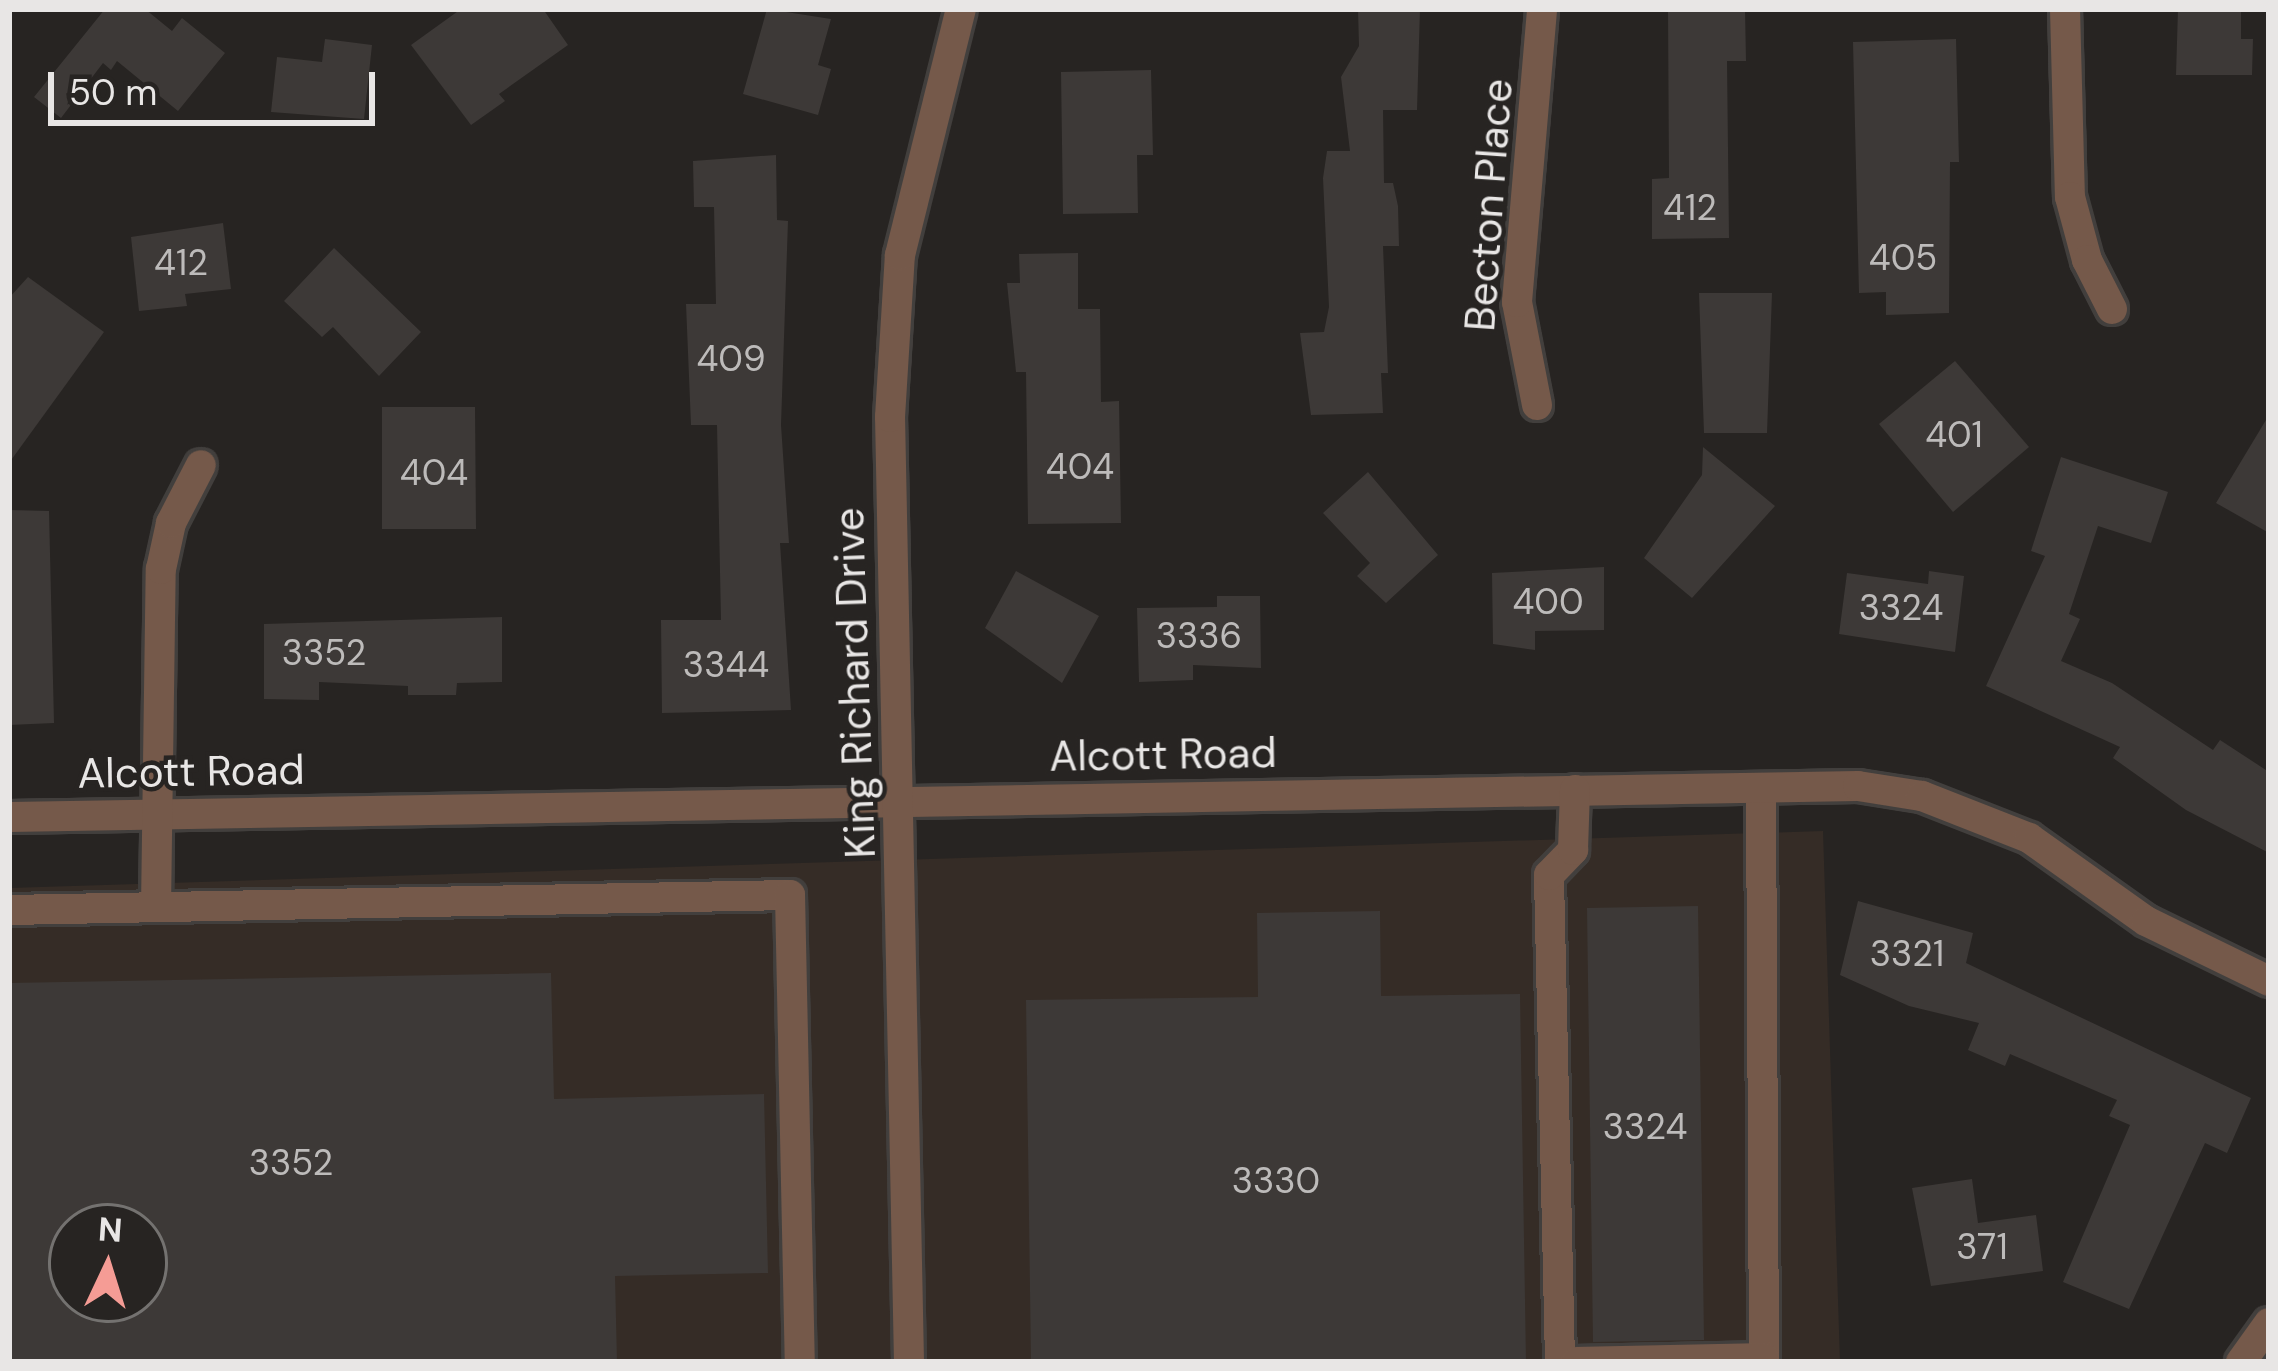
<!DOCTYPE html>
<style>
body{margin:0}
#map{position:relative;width:2278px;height:1371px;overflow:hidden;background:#272422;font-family:"DM Sans",sans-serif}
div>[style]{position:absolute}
.built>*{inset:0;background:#352c26}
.building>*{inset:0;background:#3d3937}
.roads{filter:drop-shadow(3px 0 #423f3d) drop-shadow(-3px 0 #423f3d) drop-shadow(0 3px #423f3d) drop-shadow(0 -3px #423f3d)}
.minor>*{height:30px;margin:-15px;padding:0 15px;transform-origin:15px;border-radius:15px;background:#75594a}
span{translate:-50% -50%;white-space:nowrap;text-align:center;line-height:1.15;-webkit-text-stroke:9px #272422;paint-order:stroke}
.number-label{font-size:36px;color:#bdbbba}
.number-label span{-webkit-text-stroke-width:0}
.street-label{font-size:42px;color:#e8e6e5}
.frame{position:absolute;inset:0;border:12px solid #e8e6e5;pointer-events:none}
.north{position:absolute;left:48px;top:1203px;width:120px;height:120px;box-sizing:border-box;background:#272422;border:3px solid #747270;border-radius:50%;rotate:4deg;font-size:33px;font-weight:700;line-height:48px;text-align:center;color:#e8e6e5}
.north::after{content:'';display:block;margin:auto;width:42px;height:54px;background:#f59c95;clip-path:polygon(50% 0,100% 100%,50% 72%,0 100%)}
.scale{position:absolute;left:48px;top:72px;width:327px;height:54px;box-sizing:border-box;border:6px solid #e8e6e5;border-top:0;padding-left:15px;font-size:36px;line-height:42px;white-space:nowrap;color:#e8e6e5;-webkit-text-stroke:9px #272422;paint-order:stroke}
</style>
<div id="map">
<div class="built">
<div style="clip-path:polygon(evenodd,1823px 831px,1840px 1362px,9px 1362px,9px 888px,1823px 831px,72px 1227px,144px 1227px,144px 1299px,72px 1299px,72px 1227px)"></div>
</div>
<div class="building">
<div style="clip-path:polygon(105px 9px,145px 9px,172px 31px,182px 18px,225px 53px,178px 111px,117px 61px,111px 70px,103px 63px,61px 118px,34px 97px)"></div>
<div style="clip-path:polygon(461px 9px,543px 9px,568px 45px,499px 94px,505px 101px,471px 125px,411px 45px)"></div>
<div style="clip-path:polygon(767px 9px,831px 19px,818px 65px,831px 69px,818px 115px,743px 94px)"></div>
<div style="clip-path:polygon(1358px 9px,1420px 9px,1417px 110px,1383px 110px,1384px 183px,1393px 183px,1398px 206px,1399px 246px,1383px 246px,1388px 373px,1381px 373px,1383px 413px,1311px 415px,1300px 333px,1324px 332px,1329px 307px,1323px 178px,1327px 151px,1350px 151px,1341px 77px,1359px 46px)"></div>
<div style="clip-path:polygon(1668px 9px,1745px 9px,1746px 61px,1727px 61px,1729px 238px,1652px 239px,1652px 179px,1669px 178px)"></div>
<div style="clip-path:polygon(2178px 9px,2241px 9px,2241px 39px,2253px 39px,2252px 75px,2176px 75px)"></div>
<div style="clip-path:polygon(325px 39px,372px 45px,364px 119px,271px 112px,277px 57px,322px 62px)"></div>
<div style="clip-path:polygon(1956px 39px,1959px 162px,1950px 162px,1949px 313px,1886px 315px,1886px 292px,1859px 293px,1853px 42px)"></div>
<div style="clip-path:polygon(1151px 70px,1153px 155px,1137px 155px,1138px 213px,1063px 214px,1061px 72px)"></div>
<div style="clip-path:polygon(776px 155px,777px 220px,788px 221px,781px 425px,789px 543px,780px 543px,791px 710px,662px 713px,661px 620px,721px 620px,717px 425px,691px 425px,686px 304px,716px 304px,714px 207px,694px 207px,693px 161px)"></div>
<div style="clip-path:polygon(223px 223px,231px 289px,185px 294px,187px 306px,139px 311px,131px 237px)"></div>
<div style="clip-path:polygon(334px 248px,421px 332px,379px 376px,333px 327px,322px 337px,284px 301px)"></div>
<div style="clip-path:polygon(1078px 253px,1078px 309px,1100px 309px,1101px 402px,1119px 401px,1121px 523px,1028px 524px,1026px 372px,1016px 372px,1007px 283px,1020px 283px,1019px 254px)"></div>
<div style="clip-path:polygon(28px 277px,104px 332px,9px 463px,9px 298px)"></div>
<div style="clip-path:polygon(1699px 293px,1772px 293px,1767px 433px,1704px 433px)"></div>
<div style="clip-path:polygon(1955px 361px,2029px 447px,1953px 512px,1879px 424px)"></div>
<div style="clip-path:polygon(382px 407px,475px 407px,476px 529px,382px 529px)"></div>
<div style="clip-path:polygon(2269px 415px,2269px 533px,2216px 503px)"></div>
<div style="clip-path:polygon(1703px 447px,1775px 506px,1692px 598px,1644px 558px,1702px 475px)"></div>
<div style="clip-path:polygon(2061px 457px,2168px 492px,2151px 543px,2098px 526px,2069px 614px,2080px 619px,2061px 661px,2112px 683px,2213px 750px,2220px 740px,2269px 772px,2269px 853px,2186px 810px,2113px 758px,2120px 747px,1986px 686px,2045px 556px,2031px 551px)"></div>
<div style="clip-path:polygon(1368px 472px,1438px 555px,1386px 603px,1357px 576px,1370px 563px,1323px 513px)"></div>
<div style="clip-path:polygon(9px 510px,49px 511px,54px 723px,9px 725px)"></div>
<div style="clip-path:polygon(1604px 567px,1604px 630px,1535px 631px,1535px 650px,1493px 644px,1492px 573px)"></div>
<div style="clip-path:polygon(1016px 571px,1099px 616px,1062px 683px,985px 628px)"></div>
<div style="clip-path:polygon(1929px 571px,1964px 576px,1955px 652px,1839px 634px,1847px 573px,1928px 584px)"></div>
<div style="clip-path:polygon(1217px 596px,1260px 596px,1261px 668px,1193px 665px,1193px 680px,1139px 682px,1137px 608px,1217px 607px)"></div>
<div style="clip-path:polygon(502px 617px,502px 682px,457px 683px,456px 695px,408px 695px,408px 686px,319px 682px,319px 700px,264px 699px,264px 624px)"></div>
<div style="clip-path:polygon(1858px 901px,1973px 933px,1966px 963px,2251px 1098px,2227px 1153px,2205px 1143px,2129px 1309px,2063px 1282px,2130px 1125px,2109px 1116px,2117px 1100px,2010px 1054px,2005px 1066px,1968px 1050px,1979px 1023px,1909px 1006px,1840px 975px)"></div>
<div style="clip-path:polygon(1698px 906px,1704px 1340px,1593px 1342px,1587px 908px)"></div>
<div style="clip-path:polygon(1380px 911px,1381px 996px,1520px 994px,1526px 1362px,1031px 1362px,1026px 1000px,1258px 997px,1257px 913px)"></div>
<div style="clip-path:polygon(evenodd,551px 973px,554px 1099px,764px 1094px,768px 1273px,615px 1276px,617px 1362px,9px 1362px,9px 983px,551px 973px,72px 1227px,144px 1227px,144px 1299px,72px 1299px,72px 1227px)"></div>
<div style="clip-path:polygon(1972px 1179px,1978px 1223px,2036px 1215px,2043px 1271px,1931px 1286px,1912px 1188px)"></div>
</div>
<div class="roads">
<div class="minor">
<div style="left:2065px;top:9px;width:188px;rotate:88.5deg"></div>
<div style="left:2070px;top:197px;width:65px;rotate:74.9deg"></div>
<div style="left:2087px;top:260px;width:55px;rotate:63deg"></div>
<div style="left:1537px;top:405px;width:105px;rotate:-101deg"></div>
<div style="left:1517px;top:302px;width:294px;rotate:-85.1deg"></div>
<div style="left:1761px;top:789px;width:573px;rotate:89.7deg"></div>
<div style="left:9px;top:817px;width:1849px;rotate:-0.96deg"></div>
<div style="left:1858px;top:786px;width:65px;rotate:8.9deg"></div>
<div style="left:1922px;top:796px;width:115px;rotate:21.4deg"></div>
<div style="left:2029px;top:838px;width:143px;rotate:35.4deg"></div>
<div style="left:2146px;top:921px;width:137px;rotate:26deg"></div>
<div style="left:156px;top:907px;width:338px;rotate:-89.2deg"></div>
<div style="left:161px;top:569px;width:47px;rotate:-77.7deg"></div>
<div style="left:171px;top:523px;width:65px;rotate:-62.7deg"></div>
<div style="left:9px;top:910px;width:781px;rotate:-1.1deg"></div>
<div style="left:790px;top:895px;width:467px;rotate:88.8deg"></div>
<div style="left:909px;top:1362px;width:945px;rotate:-91.15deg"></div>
<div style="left:890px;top:417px;width:162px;rotate:-86.5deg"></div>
<div style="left:900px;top:255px;width:253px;rotate:-76.1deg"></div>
<div style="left:1560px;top:1362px;width:487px;rotate:-91.3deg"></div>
<div style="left:1549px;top:875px;width:35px;rotate:-46deg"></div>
<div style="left:1573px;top:850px;width:60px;rotate:-88.1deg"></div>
<div style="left:1577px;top:1362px;width:187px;rotate:-1.2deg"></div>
<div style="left:2241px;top:1362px;width:48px;rotate:-54.3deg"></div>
</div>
</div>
<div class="number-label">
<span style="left:1690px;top:208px">412</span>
<span style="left:1903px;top:258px">405</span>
<span style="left:181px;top:263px">412</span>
<span style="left:731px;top:359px">409</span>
<span style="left:1954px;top:435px">401</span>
<span style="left:1080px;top:467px">404</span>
<span style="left:434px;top:473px">404</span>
<span style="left:1548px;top:602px">400</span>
<span style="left:1901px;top:608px">3324</span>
<span style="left:1199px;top:636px">3336</span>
<span style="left:324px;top:653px">3352</span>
<span style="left:726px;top:665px">3344</span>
<span style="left:1907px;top:954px">3321</span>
<span style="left:1645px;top:1127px">3324</span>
<span style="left:291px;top:1163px">3352</span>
<span style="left:1276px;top:1181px">3330</span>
<span style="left:1982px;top:1247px">371</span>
</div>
<div class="street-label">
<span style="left:1489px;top:205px;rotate:-86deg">Becton Place</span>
<span style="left:855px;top:683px;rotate:-92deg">King Richard Drive</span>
<span style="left:1163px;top:755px;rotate:-1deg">Alcott Road</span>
<span style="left:191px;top:772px;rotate:-1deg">Alcott Road</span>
</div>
<div class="frame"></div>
<div class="north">N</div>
<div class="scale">50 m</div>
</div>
